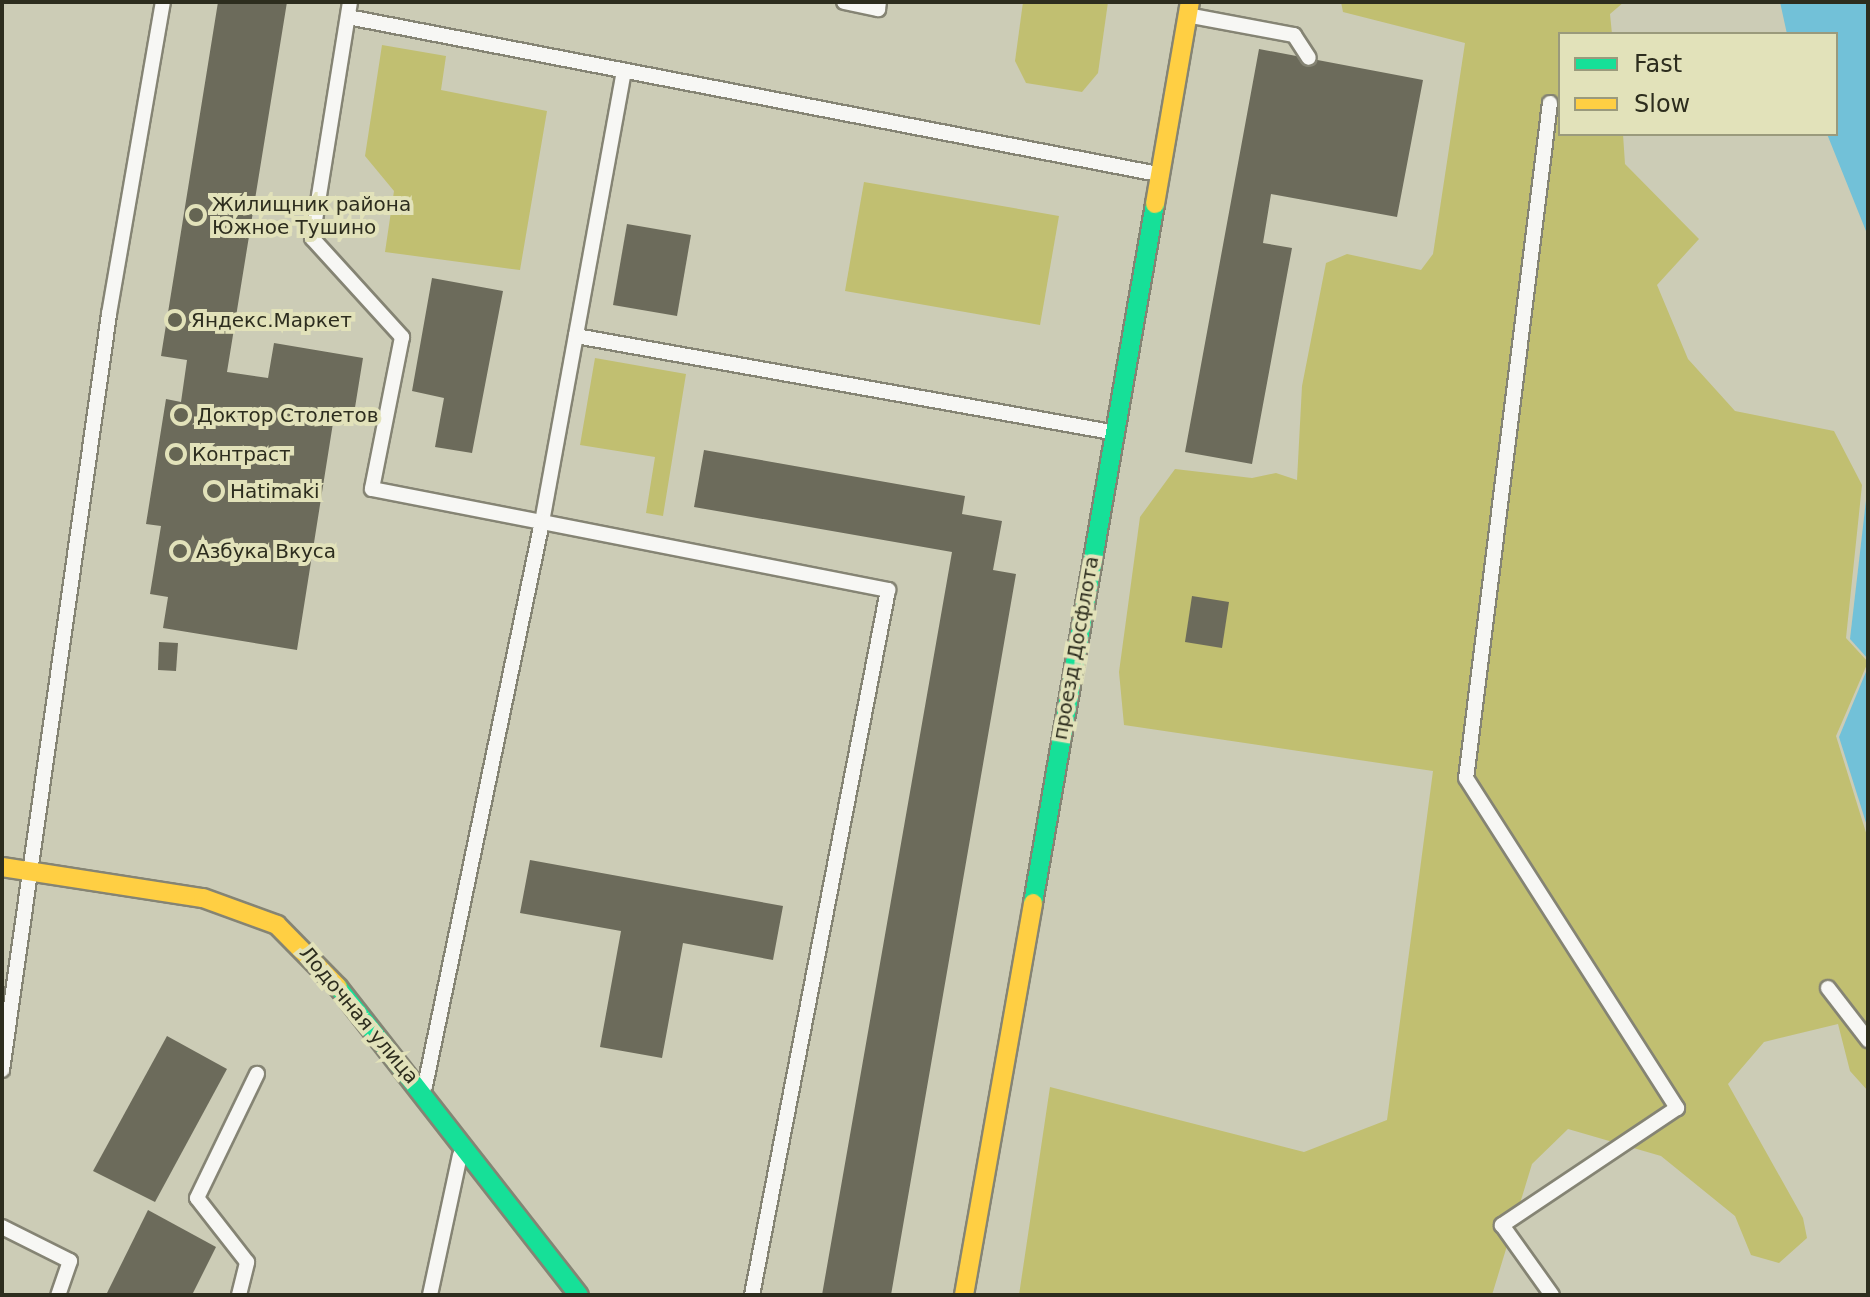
<!DOCTYPE html>
<meta charset="utf-8">
<style>
body{margin:0}
#map{position:relative;width:1870px;height:1297px;overflow:hidden;background:#ccccb6;font-family:"DejaVu Sans",sans-serif}
div>[style]{position:absolute}
.green>*{inset:0;background:#c1bf71}
.water>*{inset:0;background:#72c1d8}
.building>*{inset:0;background:#6c6b5b}
.roads{filter:drop-shadow(2px 0 #858474) drop-shadow(-2px 0 #858474) drop-shadow(0 2px #858474) drop-shadow(0 -2px #858474)}
.lane>*{height:14px;margin:-7px;padding:0 7px;transform-origin:7px;border-radius:7px;background:#f7f7f4}
.fast>*{height:18px;margin:-9px;padding:0 9px;transform-origin:9px;border-radius:9px;background:#16e098}
.slow>*{height:18px;margin:-9px;padding:0 9px;transform-origin:9px;border-radius:9px;background:#ffcf43}
.dots>*{width:22px;height:22px;translate:-50% -50%;box-sizing:border-box;border:4px solid #e2e2ba;border-radius:50%}
span{translate:-50% -50%;white-space:nowrap;text-align:center;line-height:1.15;-webkit-text-stroke:8px #e2e2ba;paint-order:stroke}
.poi-label{font-size:20px;color:#2d2d1e}
.left{translate:0 -50%;text-align:left}
.street-label{font-size:20px;color:#2d2d1e}
.frame{position:absolute;inset:0;border:4px solid #2d2d1e;pointer-events:none}
.legend{position:absolute;left:1558px;top:32px;width:280px;height:104px;box-sizing:border-box;background:#e2e2ba;border:2px solid #9a9a7c;margin:0;padding:10px 14px;list-style:none;font-size:24px;color:#2d2d1e}
.legend li{display:flex;align-items:center;gap:16px;height:40px}
.legend b{width:40px;border:2px solid #9a9a7c}
</style>
<div id="map">
<div class="green">
<div style="clip-path:polygon(1023px 2px,1108px 2px,1098px 73px,1082px 92px,1026px 83px,1015px 61px)"></div>
<div style="clip-path:polygon(1341px 2px,1624px 2px,1610px 14px,1612px 34px,1560px 34px,1560px 134px,1623px 134px,1625px 164px,1699px 239px,1657px 285px,1688px 359px,1735px 411px,1834px 431px,1862px 485px,1846px 638px,1868px 662px,1836px 736px,1868px 839px,1868px 1091px,1850px 1071px,1838px 1024px,1764px 1042px,1728px 1084px,1803px 1218px,1807px 1238px,1779px 1263px,1751px 1255px,1735px 1216px,1661px 1156px,1568px 1129px,1532px 1164px,1492px 1295px,1019px 1295px,1050px 1087px,1304px 1152px,1387px 1120px,1433px 771px,1124px 725px,1119px 672px,1140px 517px,1175px 469px,1252px 478px,1276px 473px,1297px 480px,1302px 386px,1326px 263px,1347px 254px,1421px 270px,1433px 254px,1465px 43px,1343px 12px)"></div>
<div style="clip-path:polygon(382px 45px,446px 56px,441px 90px,547px 111px,520px 270px,385px 252px,394px 191px,365px 156px)"></div>
<div style="clip-path:polygon(864px 182px,1059px 216px,1040px 325px,845px 291px)"></div>
<div style="clip-path:polygon(595px 358px,686px 374px,663px 516px,646px 513px,655px 457px,580px 445px)"></div>
</div>
<div class="water">
<div style="clip-path:polygon(1780px 2px,1868px 2px,1868px 236px,1827px 134px,1836px 134px,1836px 34px,1787px 34px)"></div>
<div style="clip-path:polygon(1868px 483px,1868px 659px,1850px 639px)"></div>
<div style="clip-path:polygon(1868px 667px,1868px 829px,1839px 737px)"></div>
</div>
<div class="building">
<div style="clip-path:polygon(218px 2px,287px 2px,227px 372px,268px 378px,274px 343px,363px 358px,352px 426px,333px 423px,297px 650px,163px 628px,168px 597px,150px 594px,161px 526px,146px 524px,166px 399px,181px 402px,187px 360px,161px 356px)"></div>
<div style="clip-path:polygon(1259px 49px,1423px 80px,1397px 217px,1271px 194px,1263px 243px,1292px 248px,1252px 464px,1185px 452px)"></div>
<div style="clip-path:polygon(627px 224px,691px 235px,677px 316px,613px 305px)"></div>
<div style="clip-path:polygon(432px 278px,503px 291px,472px 453px,435px 447px,444px 398px,412px 391px)"></div>
<div style="clip-path:polygon(704px 450px,965px 496px,962px 514px,1002px 521px,993px 570px,1016px 574px,891px 1295px,822px 1295px,952px 552px,694px 507px)"></div>
<div style="clip-path:polygon(1192px 596px,1229px 602px,1222px 648px,1185px 642px)"></div>
<div style="clip-path:polygon(159px 642px,178px 643px,176px 671px,158px 670px)"></div>
<div style="clip-path:polygon(530px 860px,783px 906px,773px 960px,683px 943px,662px 1058px,600px 1047px,621px 931px,520px 913px)"></div>
<div style="clip-path:polygon(167px 1036px,227px 1069px,155px 1202px,93px 1171px)"></div>
<div style="clip-path:polygon(148px 1210px,216px 1247px,192px 1295px,106px 1295px)"></div>
</div>
<div class="roads">
<div class="lane">
<div style="left:350px;top:2px;width:239px;rotate:99.1deg"></div>
<div style="left:312px;top:238px;width:134px;rotate:47.7deg"></div>
<div style="left:402px;top:337px;width:155px;rotate:101.2deg"></div>
<div style="left:372px;top:489px;width:173px;rotate:11deg"></div>
<div style="left:542px;top:522px;width:458px;rotate:-79.7deg"></div>
<div style="left:844px;top:2px;width:35px;rotate:12deg"></div>
<div style="left:878px;top:9px;width:7px;rotate:-82deg"></div>
<div style="left:1192px;top:16px;width:104px;rotate:10.6deg"></div>
<div style="left:1294px;top:35px;width:27px;rotate:57deg"></div>
<div style="left:348px;top:17px;width:825px;rotate:10.97deg"></div>
<div style="left:1550px;top:103px;width:680px;rotate:97.09deg"></div>
<div style="left:1466px;top:778px;width:392px;rotate:57.4deg"></div>
<div style="left:1677px;top:1108px;width:211px;rotate:146.2deg"></div>
<div style="left:1502px;top:1225px;width:86px;rotate:54.5deg"></div>
<div style="left:576px;top:336px;width:544px;rotate:10.17deg"></div>
<div style="left:1828px;top:988px;width:66px;rotate:52.4deg"></div>
<div style="left:2px;top:1070px;width:764px;rotate:-81.94deg"></div>
<div style="left:109px;top:314px;width:317px;rotate:-80.2deg"></div>
<div style="left:425px;top:1086px;width:576px;rotate:-78.28deg"></div>
<div style="left:542px;top:522px;width:353px;rotate:11.1deg"></div>
<div style="left:888px;top:590px;width:718px;rotate:100.92deg"></div>
<div style="left:2px;top:1227px;width:76px;rotate:26.6deg"></div>
<div style="left:70px;top:1261px;width:36px;rotate:109deg"></div>
<div style="left:239px;top:1295px;width:34px;rotate:-76deg"></div>
<div style="left:247px;top:1262px;width:81px;rotate:-128deg"></div>
<div style="left:197px;top:1198px;width:138px;rotate:-64.2deg"></div>
<div style="left:430px;top:1295px;width:143px;rotate:-77.9deg"></div>
</div>
<div class="fast">
<div style="left:1033px;top:903px;width:710px;rotate:-80.1deg"></div>
<div style="left:338px;top:987px;width:391px;rotate:52deg"></div>
</div>
<div class="slow">
<div style="left:1155px;top:204px;width:205px;rotate:-80.2deg"></div>
<div style="left:2px;top:867px;width:203px;rotate:8.8deg"></div>
<div style="left:203px;top:898px;width:79px;rotate:20deg"></div>
<div style="left:277px;top:925px;width:87px;rotate:45.5deg"></div>
<div style="left:964px;top:1295px;width:398px;rotate:-80deg"></div>
</div>
</div>
<div class="dots">
<div style="left:196px;top:215px;background:#656553"></div>
<div style="left:175px;top:320px;background:#656553"></div>
<div style="left:181px;top:415px;background:#656553"></div>
<div style="left:176px;top:454px;background:#656553"></div>
<div style="left:214px;top:491px;background:#656553"></div>
<div style="left:180px;top:551px;background:#656553"></div>
</div>
<div class="poi-label">
<span class="left" style="left:212px;top:216px">Жилищник района<br>Южное Тушино</span>
<span class="left" style="left:191px;top:320px">Яндекс.Маркет</span>
<span class="left" style="left:197px;top:415px">Доктор Столетов</span>
<span class="left" style="left:192px;top:454px">Контраст</span>
<span class="left" style="left:230px;top:491px">Hatimaki</span>
<span class="left" style="left:196px;top:551px">Азбука Вкуса</span>
</div>
<div class="street-label">
<span style="left:1076px;top:648px;rotate:-80deg">проезд Досфлота</span>
<span style="left:359px;top:1015px;rotate:50deg">Лодочная улица</span>
</div>
<div class="frame"></div>
<ul class="legend">
<li><b style="height:10px;background:#16e098"></b>Fast</li>
<li><b style="height:10px;background:#ffcf43"></b>Slow</li>
</ul>
</div>
